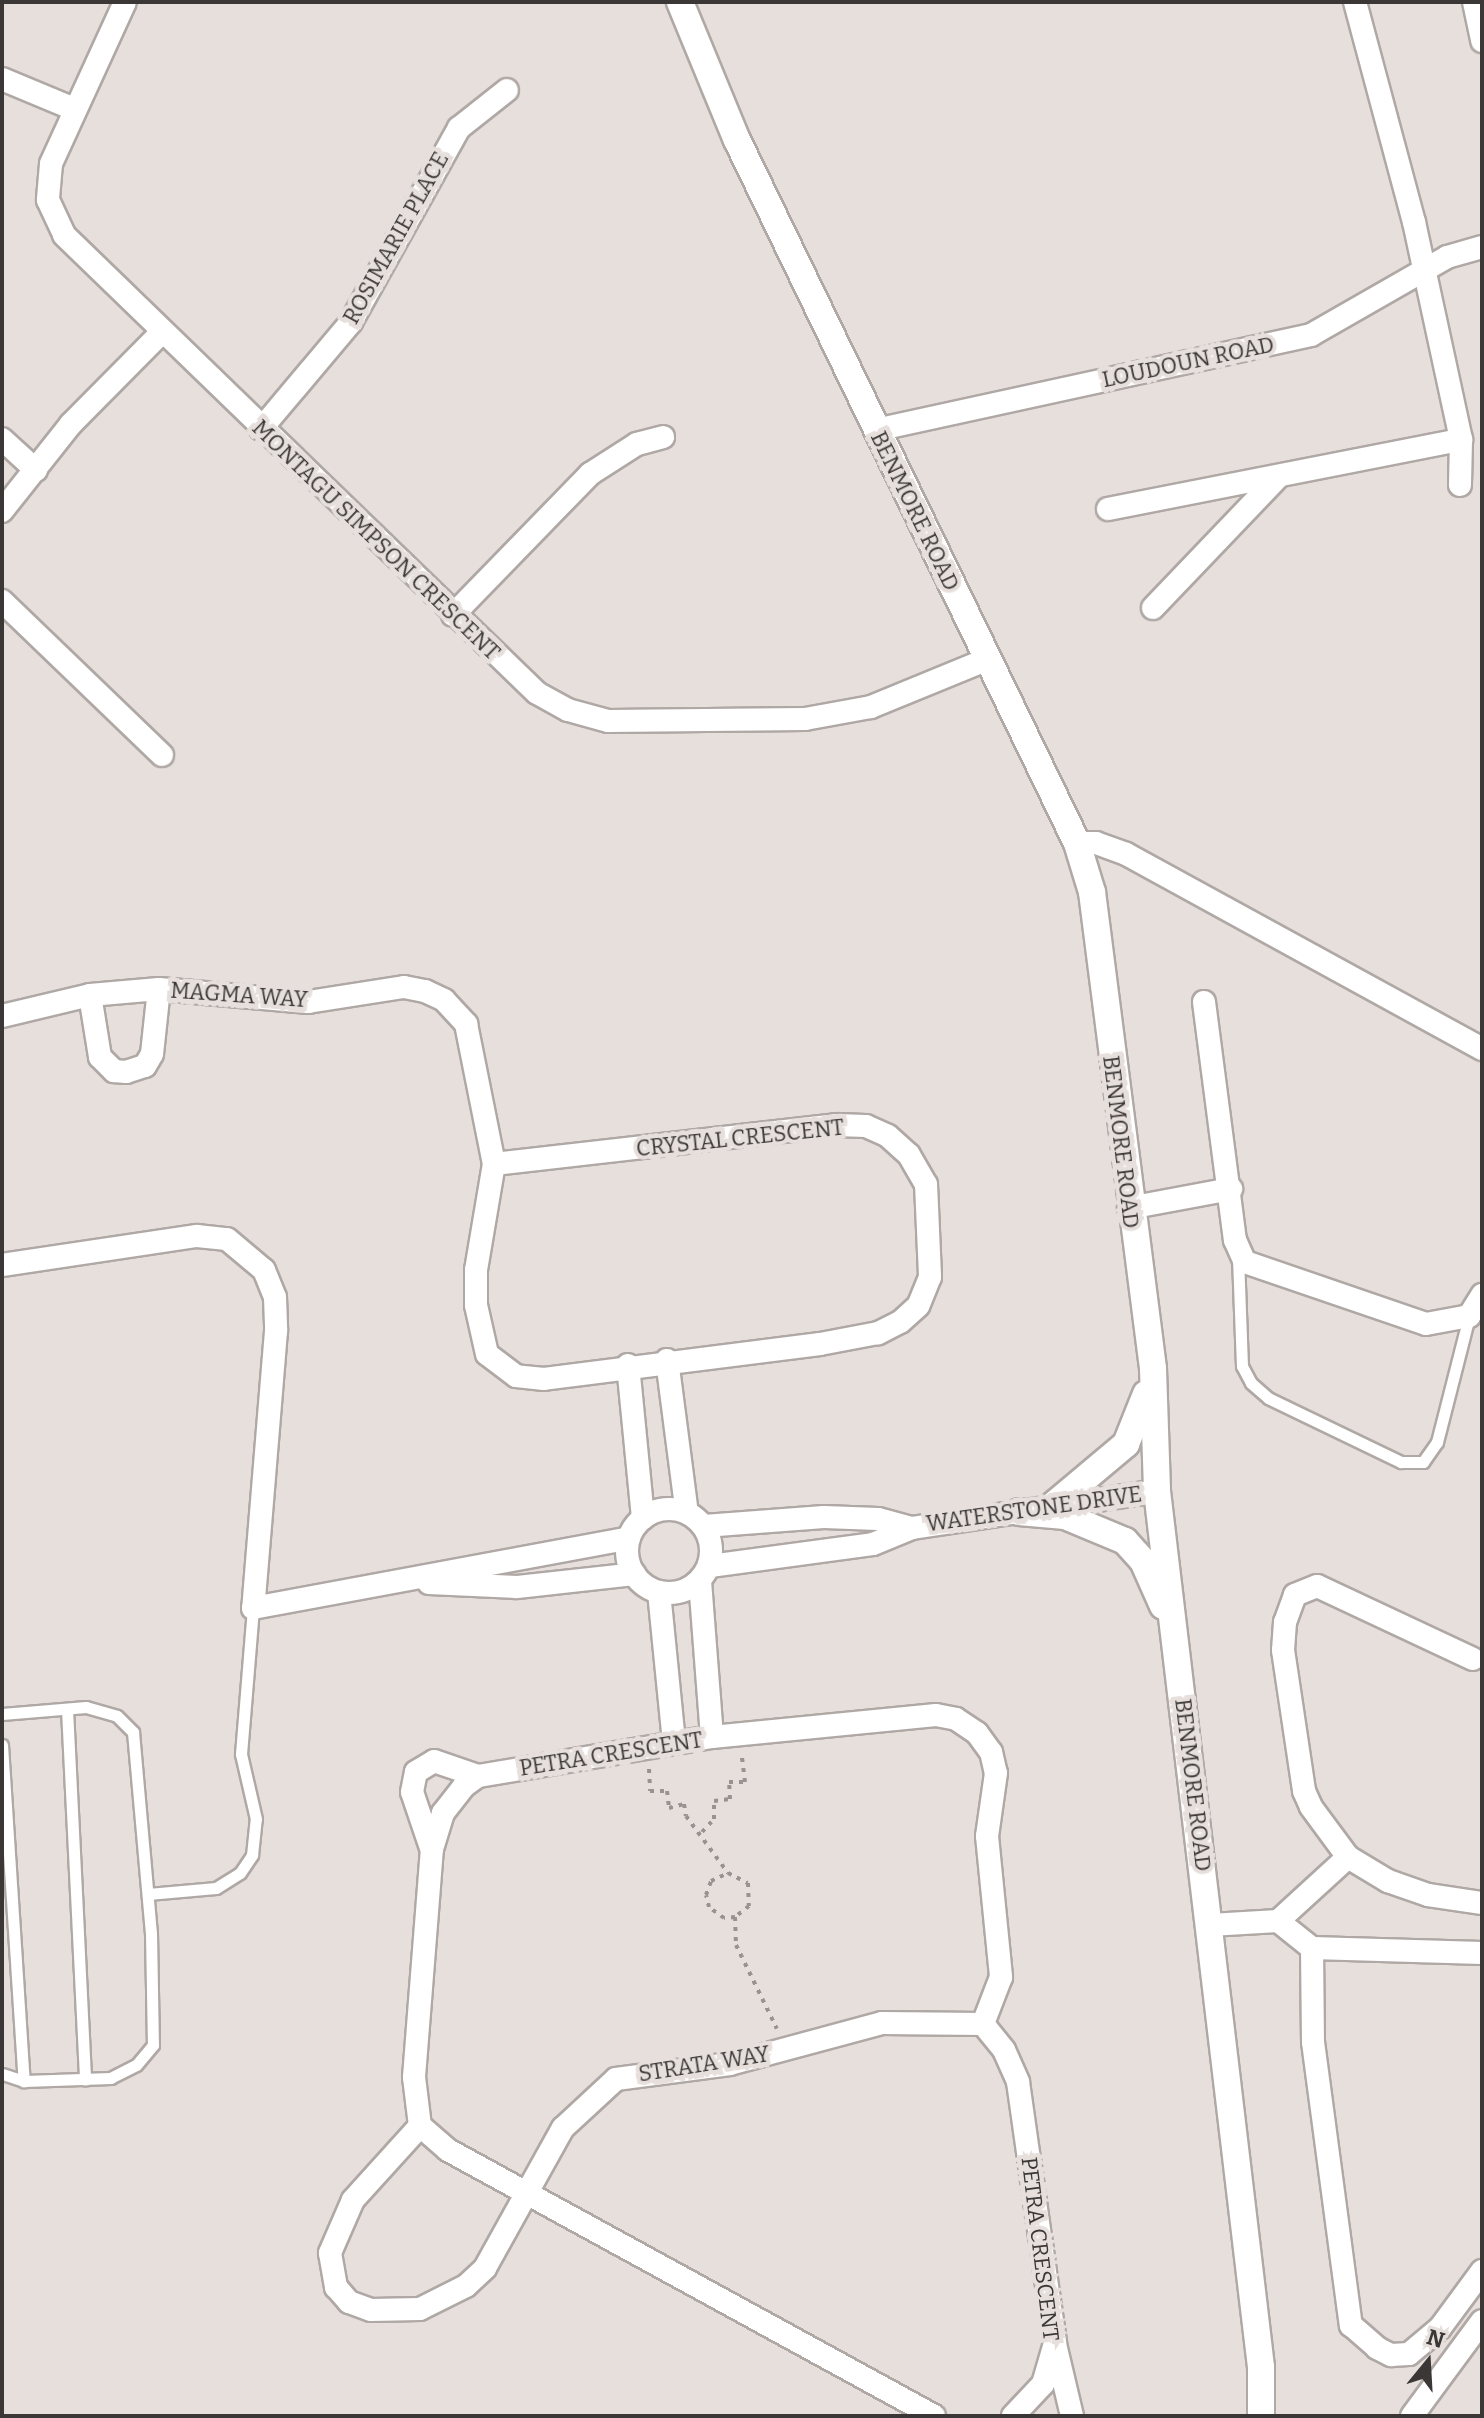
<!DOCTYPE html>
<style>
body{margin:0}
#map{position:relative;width:1484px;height:2418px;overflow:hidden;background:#e6dfdc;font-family:Bitter,serif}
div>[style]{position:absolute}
.path>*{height:4px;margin-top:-2px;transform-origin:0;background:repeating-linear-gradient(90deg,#989290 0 4px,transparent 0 10px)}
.roads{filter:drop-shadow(2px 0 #afa8a5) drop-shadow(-2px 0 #afa8a5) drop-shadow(0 2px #afa8a5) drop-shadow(0 -2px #afa8a5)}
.service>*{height:11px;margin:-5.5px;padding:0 5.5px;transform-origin:5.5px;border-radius:5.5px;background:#fff}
.minor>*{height:22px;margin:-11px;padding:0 11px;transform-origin:11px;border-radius:11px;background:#fff}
.minor>.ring{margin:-11px;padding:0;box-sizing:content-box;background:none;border:22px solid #fff;border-radius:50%}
.tertiary>*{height:26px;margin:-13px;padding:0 13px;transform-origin:13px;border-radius:13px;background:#fff}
span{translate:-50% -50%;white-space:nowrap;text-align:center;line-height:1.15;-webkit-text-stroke:8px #e6dfdc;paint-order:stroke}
.street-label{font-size:22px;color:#3a3736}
.frame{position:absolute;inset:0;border:4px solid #3a3736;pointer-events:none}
.north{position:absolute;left:1388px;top:2322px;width:80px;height:80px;-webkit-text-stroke:6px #e6dfdc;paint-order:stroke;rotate:18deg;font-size:22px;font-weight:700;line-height:32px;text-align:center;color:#3a3736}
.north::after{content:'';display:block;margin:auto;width:28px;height:36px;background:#3a3736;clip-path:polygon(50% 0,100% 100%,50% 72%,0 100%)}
</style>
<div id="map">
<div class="path">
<div style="left:649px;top:1769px;width:22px;rotate:87deg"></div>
<div style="left:650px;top:1791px;width:17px"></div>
<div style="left:667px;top:1791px;width:17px;rotate:83deg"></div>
<div style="left:669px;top:1808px;width:16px;rotate:-15deg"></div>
<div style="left:684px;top:1804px;width:12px;rotate:81deg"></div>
<div style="left:686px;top:1816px;width:71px;rotate:53.6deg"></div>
<div style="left:728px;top:1873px;width:22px;rotate:27deg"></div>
<div style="left:748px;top:1883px;width:23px;rotate:88deg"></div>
<div style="left:749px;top:1906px;width:18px;rotate:142deg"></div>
<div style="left:735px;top:1917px;width:11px;rotate:175deg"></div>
<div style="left:724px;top:1918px;width:19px;rotate:-144deg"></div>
<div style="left:709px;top:1907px;width:12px;rotate:-104deg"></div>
<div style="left:706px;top:1895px;width:15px;rotate:-70deg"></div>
<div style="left:711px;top:1881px;width:19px;rotate:-25deg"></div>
<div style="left:702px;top:1832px;width:18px;rotate:-47deg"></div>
<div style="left:714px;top:1819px;width:18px;rotate:-90deg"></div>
<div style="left:714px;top:1801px;width:16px;rotate:-7deg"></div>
<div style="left:730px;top:1799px;width:17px;rotate:-93deg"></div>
<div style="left:729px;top:1782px;width:16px"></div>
<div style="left:745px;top:1782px;width:26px;rotate:-97deg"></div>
<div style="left:735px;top:1917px;width:28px;rotate:88deg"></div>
<div style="left:736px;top:1945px;width:93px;rotate:64deg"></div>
</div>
<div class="roads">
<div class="service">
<div style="left:1238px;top:1257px;width:109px;rotate:87.9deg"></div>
<div style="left:1242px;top:1366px;width:19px;rotate:62deg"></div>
<div style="left:1251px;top:1383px;width:23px;rotate:41deg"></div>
<div style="left:1268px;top:1398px;width:148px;rotate:25.7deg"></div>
<div style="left:1401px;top:1462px;width:22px"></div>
<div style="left:1423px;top:1462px;width:24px;rotate:-55deg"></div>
<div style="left:1437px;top:1442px;width:130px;rotate:-75.7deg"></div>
<div style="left:67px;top:1709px;width:371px;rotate:87.2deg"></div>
<div style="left:2px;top:1714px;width:84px;rotate:-4.8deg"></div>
<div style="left:86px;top:1707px;width:32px;rotate:16deg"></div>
<div style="left:117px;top:1716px;width:23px;rotate:45deg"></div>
<div style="left:133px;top:1732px;width:202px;rotate:84.9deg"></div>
<div style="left:151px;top:1933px;width:112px;rotate:89deg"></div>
<div style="left:153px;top:2045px;width:26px;rotate:130deg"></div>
<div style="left:136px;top:2065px;width:28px;rotate:153deg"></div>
<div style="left:111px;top:2078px;width:87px;rotate:178deg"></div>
<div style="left:24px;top:2081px;width:23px;rotate:-162deg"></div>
<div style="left:2px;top:1745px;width:337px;rotate:86.3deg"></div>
<div style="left:148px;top:1894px;width:68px;rotate:-5deg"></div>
<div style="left:216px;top:1888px;width:28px;rotate:-32deg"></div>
<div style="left:240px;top:1873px;width:22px;rotate:-56deg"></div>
<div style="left:252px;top:1855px;width:36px;rotate:-84deg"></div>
<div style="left:256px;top:1819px;width:67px;rotate:-103deg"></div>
<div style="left:241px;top:1754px;width:146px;rotate:-85.3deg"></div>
</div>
<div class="minor">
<div style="left:125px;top:2px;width:178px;rotate:114.6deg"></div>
<div style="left:51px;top:164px;width:36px;rotate:95deg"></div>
<div style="left:48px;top:200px;width:38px;rotate:65deg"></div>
<div style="left:64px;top:235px;width:658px;rotate:44.08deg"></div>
<div style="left:537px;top:693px;width:35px;rotate:29deg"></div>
<div style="left:568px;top:710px;width:41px;rotate:15.4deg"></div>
<div style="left:608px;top:721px;width:197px;rotate:-0.6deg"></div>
<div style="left:805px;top:719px;width:67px;rotate:-10.3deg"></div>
<div style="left:871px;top:707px;width:126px;rotate:-22.3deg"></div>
<div style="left:1355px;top:2px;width:228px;rotate:75deg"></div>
<div style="left:1414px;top:222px;width:223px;rotate:77.8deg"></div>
<div style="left:1461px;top:440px;width:45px;rotate:91.3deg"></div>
<div style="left:1474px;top:2px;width:40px;rotate:78deg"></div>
<div style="left:2px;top:79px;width:78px;rotate:22.6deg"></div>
<div style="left:261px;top:429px;width:140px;rotate:-49.9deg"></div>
<div style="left:351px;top:322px;width:222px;rotate:-60.9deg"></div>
<div style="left:459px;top:128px;width:61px;rotate:-38.4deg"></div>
<div style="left:876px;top:430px;width:445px;rotate:-12.3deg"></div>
<div style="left:1311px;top:335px;width:157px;rotate:-29.8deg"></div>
<div style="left:1447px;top:257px;width:36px;rotate:-16deg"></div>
<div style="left:2px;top:439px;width:46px;rotate:42.4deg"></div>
<div style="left:1108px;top:509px;width:360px;rotate:-11.1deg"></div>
<div style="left:2px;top:511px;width:111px;rotate:-51.6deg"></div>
<div style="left:71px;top:424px;width:129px;rotate:-45.3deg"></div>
<div style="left:2px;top:601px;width:222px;rotate:43.9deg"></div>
<div style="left:1153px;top:608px;width:182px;rotate:-46.3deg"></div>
<div style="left:453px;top:615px;width:197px;rotate:-45.8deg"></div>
<div style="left:590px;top:474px;width:56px;rotate:-32.6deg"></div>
<div style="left:637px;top:444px;width:27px;rotate:-15deg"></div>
<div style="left:1077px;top:843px;width:19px"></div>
<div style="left:1096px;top:843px;width:32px;rotate:20deg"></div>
<div style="left:1126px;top:854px;width:406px;rotate:28.7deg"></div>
<div style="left:90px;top:995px;width:63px;rotate:80.8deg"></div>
<div style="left:100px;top:1057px;width:20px;rotate:45deg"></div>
<div style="left:114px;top:1071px;width:12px;rotate:5deg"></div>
<div style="left:126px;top:1072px;width:20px;rotate:-18deg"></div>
<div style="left:145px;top:1066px;width:14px;rotate:-60deg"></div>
<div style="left:152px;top:1054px;width:65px;rotate:-83.9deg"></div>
<div style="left:1204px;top:1002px;width:240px;rotate:82.6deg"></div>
<div style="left:1235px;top:1240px;width:24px;rotate:66deg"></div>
<div style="left:1245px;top:1262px;width:191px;rotate:18.9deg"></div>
<div style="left:1426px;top:1324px;width:44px;rotate:-10.5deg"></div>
<div style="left:1469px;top:1316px;width:25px;rotate:-58deg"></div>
<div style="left:2px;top:1016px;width:90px;rotate:-13.4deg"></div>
<div style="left:90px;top:995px;width:69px;rotate:-5deg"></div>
<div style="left:159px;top:989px;width:150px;rotate:5deg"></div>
<div style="left:308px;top:1002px;width:97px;rotate:-8.9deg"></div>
<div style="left:404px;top:987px;width:21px;rotate:11deg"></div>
<div style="left:425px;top:991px;width:21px;rotate:25deg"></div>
<div style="left:444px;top:1000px;width:33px;rotate:47deg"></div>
<div style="left:466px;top:1024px;width:143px;rotate:78.7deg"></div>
<div style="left:836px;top:1125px;width:30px;rotate:2deg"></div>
<div style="left:866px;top:1126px;width:24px;rotate:24deg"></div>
<div style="left:888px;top:1136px;width:28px;rotate:42deg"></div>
<div style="left:909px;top:1155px;width:34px;rotate:60deg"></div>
<div style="left:926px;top:1184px;width:93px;rotate:87.5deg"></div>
<div style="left:930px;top:1277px;width:31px;rotate:112deg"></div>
<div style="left:918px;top:1306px;width:24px;rotate:138deg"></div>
<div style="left:900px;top:1322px;width:25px;rotate:153deg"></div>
<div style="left:878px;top:1333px;width:59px;rotate:169.3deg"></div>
<div style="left:820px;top:1344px;width:278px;rotate:172.8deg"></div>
<div style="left:544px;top:1379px;width:28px;rotate:-174deg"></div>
<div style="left:516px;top:1376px;width:36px;rotate:-143deg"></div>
<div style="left:487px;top:1354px;width:50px;rotate:-102.7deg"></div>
<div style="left:476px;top:1305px;width:35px;rotate:-90deg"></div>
<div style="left:476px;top:1270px;width:108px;rotate:-80.4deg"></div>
<div style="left:494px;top:1164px;width:344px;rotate:-6.5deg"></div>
<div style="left:1129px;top:1208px;width:104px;rotate:-10.6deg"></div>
<div style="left:2px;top:1265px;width:197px;rotate:-8.5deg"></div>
<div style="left:197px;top:1236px;width:30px;rotate:6deg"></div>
<div style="left:227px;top:1239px;width:48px;rotate:40deg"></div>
<div style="left:264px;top:1270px;width:29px;rotate:68deg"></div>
<div style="left:275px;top:1297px;width:34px;rotate:88deg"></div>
<div style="left:276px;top:1331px;width:278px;rotate:94.7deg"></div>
<div style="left:253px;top:1608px;width:382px;rotate:-10.5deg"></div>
<div style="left:667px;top:1360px;width:154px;rotate:82.6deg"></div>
<div style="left:628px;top:1365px;width:154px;rotate:84.4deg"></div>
<div class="ring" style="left:627px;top:1509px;width:62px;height:62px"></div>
<div style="left:704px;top:1526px;width:120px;rotate:-4.3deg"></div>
<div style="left:824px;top:1517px;width:54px;rotate:2.1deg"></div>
<div style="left:878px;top:1519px;width:35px;rotate:15deg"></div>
<div style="left:710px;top:1566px;width:164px;rotate:-7.7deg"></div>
<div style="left:873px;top:1544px;width:42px;rotate:-22.3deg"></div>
<div style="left:912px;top:1528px;width:248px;rotate:-8.6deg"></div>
<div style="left:700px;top:1581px;width:156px;rotate:85.6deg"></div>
<div style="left:429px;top:1583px;width:88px;rotate:2.6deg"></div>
<div style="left:517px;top:1587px;width:118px;rotate:-6.3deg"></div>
<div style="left:659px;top:1592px;width:151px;rotate:84.3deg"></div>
<div style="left:1473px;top:1659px;width:172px;rotate:-154.9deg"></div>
<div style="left:1317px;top:1586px;width:24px;rotate:158deg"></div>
<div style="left:1295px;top:1595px;width:29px;rotate:110deg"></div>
<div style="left:1285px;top:1622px;width:28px;rotate:94deg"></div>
<div style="left:1283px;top:1650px;width:143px;rotate:81.5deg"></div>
<div style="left:1304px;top:1791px;width:17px;rotate:66deg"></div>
<div style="left:1311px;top:1807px;width:62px;rotate:53.5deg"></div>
<div style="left:1348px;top:1857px;width:47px;rotate:31deg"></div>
<div style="left:1388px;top:1881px;width:42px;rotate:19.3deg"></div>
<div style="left:1428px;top:1895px;width:55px;rotate:8.4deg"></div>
<div style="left:431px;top:1848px;width:59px;rotate:-108.7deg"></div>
<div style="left:412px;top:1792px;width:20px;rotate:-79deg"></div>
<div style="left:416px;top:1772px;width:21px;rotate:-31deg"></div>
<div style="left:434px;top:1761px;width:46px;rotate:18.8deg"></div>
<div style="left:1278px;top:1921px;width:43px;rotate:38.5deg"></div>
<div style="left:1312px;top:1948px;width:170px;rotate:1.7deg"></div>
<div style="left:1210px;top:1925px;width:68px;rotate:-3.4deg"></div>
<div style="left:1278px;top:1921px;width:95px;rotate:-42.4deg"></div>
<div style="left:1312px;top:1948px;width:94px;rotate:89.4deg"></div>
<div style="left:1313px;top:2042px;width:286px;rotate:82.4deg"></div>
<div style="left:1351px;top:2325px;width:35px;rotate:41deg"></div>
<div style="left:1377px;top:2348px;width:16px;rotate:27deg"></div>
<div style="left:1391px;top:2355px;width:18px;rotate:-3deg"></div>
<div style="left:1409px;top:2354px;width:40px;rotate:-40deg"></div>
<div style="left:1440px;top:2328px;width:71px;rotate:-53.6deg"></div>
<div style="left:420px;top:2126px;width:100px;rotate:132.2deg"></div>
<div style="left:353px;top:2200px;width:58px;rotate:113.5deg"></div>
<div style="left:330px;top:2253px;width:35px;rotate:80deg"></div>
<div style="left:336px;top:2287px;width:20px;rotate:49deg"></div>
<div style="left:349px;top:2302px;width:23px;rotate:20deg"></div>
<div style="left:371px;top:2310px;width:49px;rotate:-1.2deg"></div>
<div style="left:420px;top:2309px;width:51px;rotate:-26.6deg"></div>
<div style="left:466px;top:2286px;width:26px;rotate:-43deg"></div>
<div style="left:485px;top:2268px;width:160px;rotate:-60.9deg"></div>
<div style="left:563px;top:2128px;width:72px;rotate:-42.8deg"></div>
<div style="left:616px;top:2079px;width:115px;rotate:-7.5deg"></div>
<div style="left:730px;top:2064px;width:157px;rotate:-15.1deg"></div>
<div style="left:882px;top:2023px;width:101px;rotate:0.6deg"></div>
<div style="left:1055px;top:2344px;width:74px;rotate:76.7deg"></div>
<div style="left:934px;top:2416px;width:554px;rotate:-151.31deg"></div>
<div style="left:448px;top:2150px;width:37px;rotate:-139deg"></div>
<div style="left:420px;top:2126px;width:49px;rotate:-97deg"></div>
<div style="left:414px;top:2077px;width:229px;rotate:-85.5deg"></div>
<div style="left:432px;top:1849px;width:38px;rotate:-73deg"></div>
<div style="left:443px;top:1813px;width:34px;rotate:-52deg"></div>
<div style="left:464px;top:1786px;width:17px;rotate:-36deg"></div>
<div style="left:478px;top:1776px;width:237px;rotate:-9.5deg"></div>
<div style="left:712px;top:1737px;width:225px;rotate:-5.6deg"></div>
<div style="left:936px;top:1715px;width:20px;rotate:11deg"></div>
<div style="left:956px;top:1719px;width:25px;rotate:34deg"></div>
<div style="left:977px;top:1733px;width:24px;rotate:54deg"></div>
<div style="left:991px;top:1752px;width:22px;rotate:77deg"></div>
<div style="left:996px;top:1773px;width:64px;rotate:98.1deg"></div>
<div style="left:987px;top:1836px;width:142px;rotate:84.3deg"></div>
<div style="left:1001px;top:1977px;width:50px;rotate:111deg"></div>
<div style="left:983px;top:2024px;width:33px;rotate:51deg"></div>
<div style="left:1004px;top:2050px;width:35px;rotate:66deg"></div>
<div style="left:1018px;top:2082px;width:264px;rotate:81.9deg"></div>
<div style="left:1055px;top:2343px;width:43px;rotate:106.3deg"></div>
<div style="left:1043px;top:2384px;width:44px;rotate:133.2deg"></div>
<div style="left:1412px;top:2416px;width:118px;rotate:-53.6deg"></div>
</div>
<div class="tertiary">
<div style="left:680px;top:2px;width:149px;rotate:67.6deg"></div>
<div style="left:737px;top:140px;width:781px;rotate:64.19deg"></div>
<div style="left:1077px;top:843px;width:51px;rotate:73deg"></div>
<div style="left:1092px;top:892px;width:481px;rotate:82.7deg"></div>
<div style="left:1153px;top:1369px;width:122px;rotate:88.1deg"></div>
<div style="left:1157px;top:1491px;width:882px;rotate:83.23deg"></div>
<div style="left:1261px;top:2367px;width:49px;rotate:90deg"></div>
<div style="left:1051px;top:1507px;width:98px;rotate:-40deg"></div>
<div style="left:1126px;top:1444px;width:54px;rotate:-68.2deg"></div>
<div style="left:1019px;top:1512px;width:46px;rotate:5deg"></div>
<div style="left:1065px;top:1516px;width:65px;rotate:22.6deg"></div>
<div style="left:1125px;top:1541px;width:27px;rotate:48deg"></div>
<div style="left:1143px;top:1561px;width:49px;rotate:66deg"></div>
</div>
</div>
<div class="street-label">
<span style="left:396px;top:238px;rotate:-61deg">ROSIMARIE PLACE</span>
<span style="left:1188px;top:362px;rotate:-12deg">LOUDOUN ROAD</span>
<span style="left:915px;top:511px;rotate:64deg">BENMORE ROAD</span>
<span style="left:376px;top:540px;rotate:44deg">MONTAGU SIMPSON CRESCENT</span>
<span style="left:239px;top:995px;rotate:4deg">MAGMA WAY</span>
<span style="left:740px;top:1138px;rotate:-6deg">CRYSTAL CRESCENT</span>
<span style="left:1121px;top:1142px;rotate:83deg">BENMORE ROAD</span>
<span style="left:1034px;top:1509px;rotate:-8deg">WATERSTONE DRIVE</span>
<span style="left:611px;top:1754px;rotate:-9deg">PETRA CRESCENT</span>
<span style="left:1193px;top:1785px;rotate:83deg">BENMORE ROAD</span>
<span style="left:704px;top:2064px;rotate:-9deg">STRATA WAY</span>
<span style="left:1040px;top:2249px;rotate:83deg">PETRA CRESCENT</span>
</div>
<div class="frame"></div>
<div class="north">N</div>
</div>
